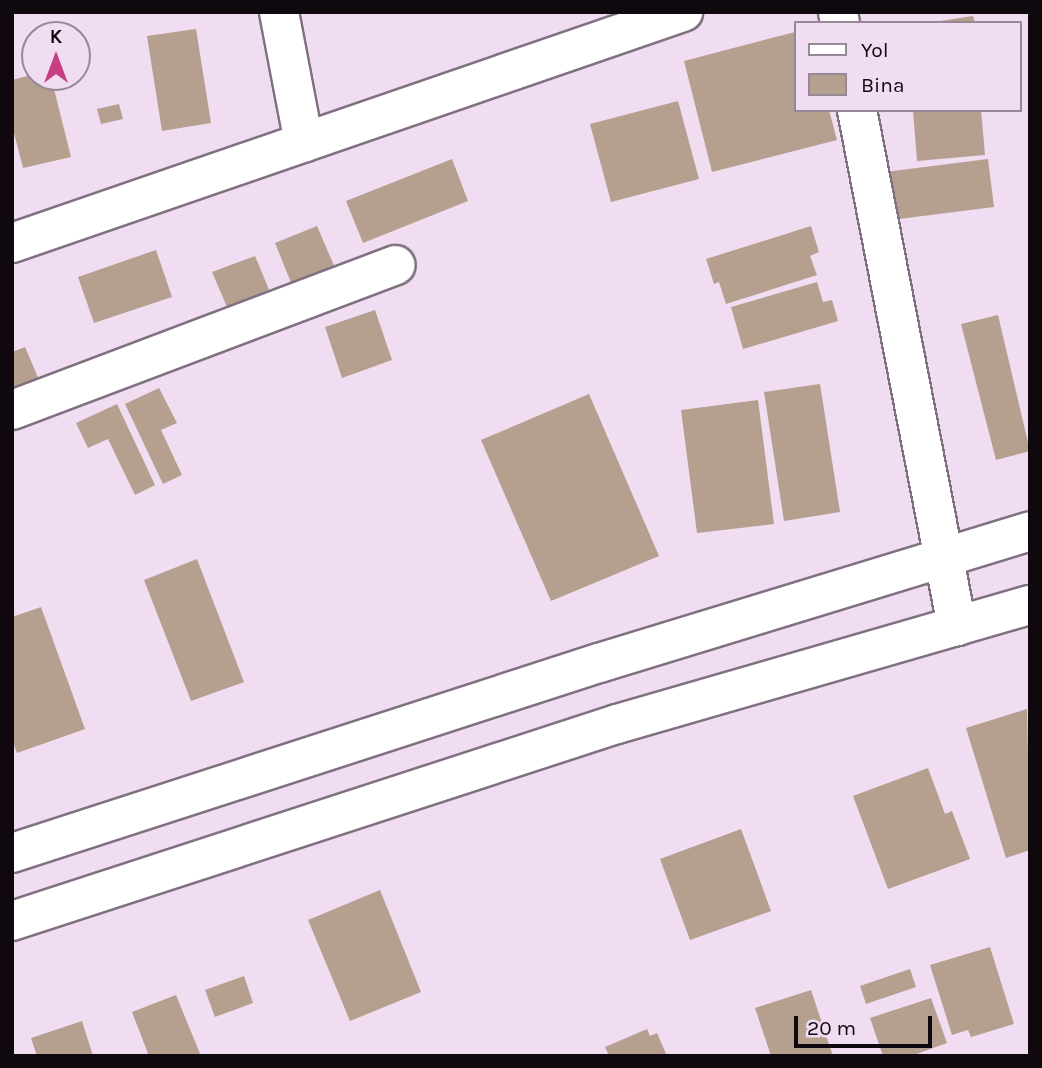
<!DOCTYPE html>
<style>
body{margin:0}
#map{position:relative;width:1042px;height:1068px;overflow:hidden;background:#f0ddf1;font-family:Karla,sans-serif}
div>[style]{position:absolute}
.building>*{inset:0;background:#b59f8f}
.roads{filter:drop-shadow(2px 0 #807081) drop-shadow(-2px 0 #807081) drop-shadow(0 2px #807081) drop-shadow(0 -2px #807081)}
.minor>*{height:38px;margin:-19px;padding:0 19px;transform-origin:19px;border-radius:19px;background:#fff}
.tertiary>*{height:38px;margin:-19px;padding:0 19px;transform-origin:19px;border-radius:19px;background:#fff}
span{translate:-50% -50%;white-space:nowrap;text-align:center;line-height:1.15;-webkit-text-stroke:5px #f0ddf1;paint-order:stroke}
.frame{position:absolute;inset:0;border:14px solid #0f090f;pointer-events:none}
.legend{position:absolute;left:794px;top:21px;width:228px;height:91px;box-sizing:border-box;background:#f0ddf1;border:2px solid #968897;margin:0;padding:9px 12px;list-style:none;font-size:21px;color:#0f090f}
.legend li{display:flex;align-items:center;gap:14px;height:35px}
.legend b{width:35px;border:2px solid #968897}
.north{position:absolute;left:21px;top:21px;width:70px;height:70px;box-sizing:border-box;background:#f0ddf1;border:2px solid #968897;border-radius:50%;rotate:0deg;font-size:19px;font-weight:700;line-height:28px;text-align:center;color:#0f090f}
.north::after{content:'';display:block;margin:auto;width:24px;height:32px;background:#c53f82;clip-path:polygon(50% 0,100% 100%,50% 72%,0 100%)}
.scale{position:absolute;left:794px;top:1016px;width:138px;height:32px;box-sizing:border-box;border:4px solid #0f090f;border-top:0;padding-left:9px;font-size:21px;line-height:24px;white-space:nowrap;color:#0f090f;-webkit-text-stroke:5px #f0ddf1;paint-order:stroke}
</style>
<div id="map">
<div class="building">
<div style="clip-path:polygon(973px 16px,975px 23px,941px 23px,940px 21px)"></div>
<div style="clip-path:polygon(196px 29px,211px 123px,162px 131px,147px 36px)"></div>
<div style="clip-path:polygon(795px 32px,795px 110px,829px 110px,837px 140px,712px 172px,684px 61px)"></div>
<div style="clip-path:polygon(35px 74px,35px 77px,51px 77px,71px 157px,23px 168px,12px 125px,12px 80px)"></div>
<div style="clip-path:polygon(678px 101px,699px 179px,611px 202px,590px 124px)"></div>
<div style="clip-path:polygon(119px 104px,123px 119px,101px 124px,97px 109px)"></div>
<div style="clip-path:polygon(913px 110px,981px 110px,985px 155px,917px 161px)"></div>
<div style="clip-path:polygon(452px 159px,468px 201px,363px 243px,346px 201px)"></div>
<div style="clip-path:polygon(988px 159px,994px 207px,891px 220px,885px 172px)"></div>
<div style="clip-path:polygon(317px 226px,335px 268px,292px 285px,275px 243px)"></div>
<div style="clip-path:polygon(811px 226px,819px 252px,810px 256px,817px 275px,726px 304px,719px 282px,714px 284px,706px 259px)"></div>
<div style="clip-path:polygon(156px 250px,172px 297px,94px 323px,78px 277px)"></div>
<div style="clip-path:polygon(255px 256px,275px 304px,233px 321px,212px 272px)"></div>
<div style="clip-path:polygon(817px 282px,823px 302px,832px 300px,838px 321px,743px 349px,731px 307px)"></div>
<div style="clip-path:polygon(375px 310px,392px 360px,342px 378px,325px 327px)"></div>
<div style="clip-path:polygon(998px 315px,1030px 451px,996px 460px,961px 324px)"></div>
<div style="clip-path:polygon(25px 347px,42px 387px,12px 399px,12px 352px)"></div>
<div style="clip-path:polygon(820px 384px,840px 512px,784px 521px,764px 392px)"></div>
<div style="clip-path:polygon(159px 388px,177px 423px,161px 430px,182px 475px,163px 484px,125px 404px)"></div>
<div style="clip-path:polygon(589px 394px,659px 556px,551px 601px,481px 440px)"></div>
<div style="clip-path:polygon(758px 400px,774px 524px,697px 533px,681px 410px)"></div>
<div style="clip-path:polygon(117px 404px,155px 485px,135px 495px,108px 439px,88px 448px,76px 423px)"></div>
<div style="clip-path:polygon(197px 559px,244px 682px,191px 701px,144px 580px)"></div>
<div style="clip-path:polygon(41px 607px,85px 729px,17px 753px,12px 740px,12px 617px)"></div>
<div style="clip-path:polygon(1027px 709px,1030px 850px,1006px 858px,966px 728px)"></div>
<div style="clip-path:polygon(928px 768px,945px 814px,952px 811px,970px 859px,888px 889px,853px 796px)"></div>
<div style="clip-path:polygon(741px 829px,771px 911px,690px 940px,660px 859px)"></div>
<div style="clip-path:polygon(380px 890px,421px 992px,350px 1021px,308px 920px)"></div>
<div style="clip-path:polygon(990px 947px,1014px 1024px,971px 1037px,968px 1030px,952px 1035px,930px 965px)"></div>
<div style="clip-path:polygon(910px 969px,916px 987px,866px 1004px,860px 986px)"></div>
<div style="clip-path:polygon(244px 976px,253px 1003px,215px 1017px,205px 990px)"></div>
<div style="clip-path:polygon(811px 990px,833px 1056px,771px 1056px,755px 1008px)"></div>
<div style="clip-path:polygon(176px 995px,201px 1056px,149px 1056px,132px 1012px)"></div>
<div style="clip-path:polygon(931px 998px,947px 1043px,911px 1056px,883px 1056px,870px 1018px)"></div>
<div style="clip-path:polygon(82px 1021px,93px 1056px,37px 1056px,31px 1038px)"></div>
<div style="clip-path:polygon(647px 1029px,650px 1036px,657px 1033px,667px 1056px,609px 1056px,605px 1047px)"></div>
</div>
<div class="roads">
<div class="minor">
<div style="left:279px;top:12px;width:133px;rotate:79.2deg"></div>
<div style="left:838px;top:12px;width:11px;rotate:80deg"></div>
<div style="left:857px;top:110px;width:526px;rotate:79.03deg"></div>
<div style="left:12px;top:243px;width:710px;rotate:-19deg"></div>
<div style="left:12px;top:410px;width:410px;rotate:-20.7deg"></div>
</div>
<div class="tertiary">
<div style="left:12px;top:853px;width:617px;rotate:-17.94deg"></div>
<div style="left:599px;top:663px;width:451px;rotate:-17deg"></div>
<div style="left:12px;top:921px;width:636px;rotate:-18.04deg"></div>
<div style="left:617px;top:724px;width:430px;rotate:-16.1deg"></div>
</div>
</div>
<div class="frame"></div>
<ul class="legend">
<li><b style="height:9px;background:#fff"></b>Yol</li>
<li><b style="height:19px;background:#b59f8f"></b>Bina</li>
</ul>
<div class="north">K</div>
<div class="scale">20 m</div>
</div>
